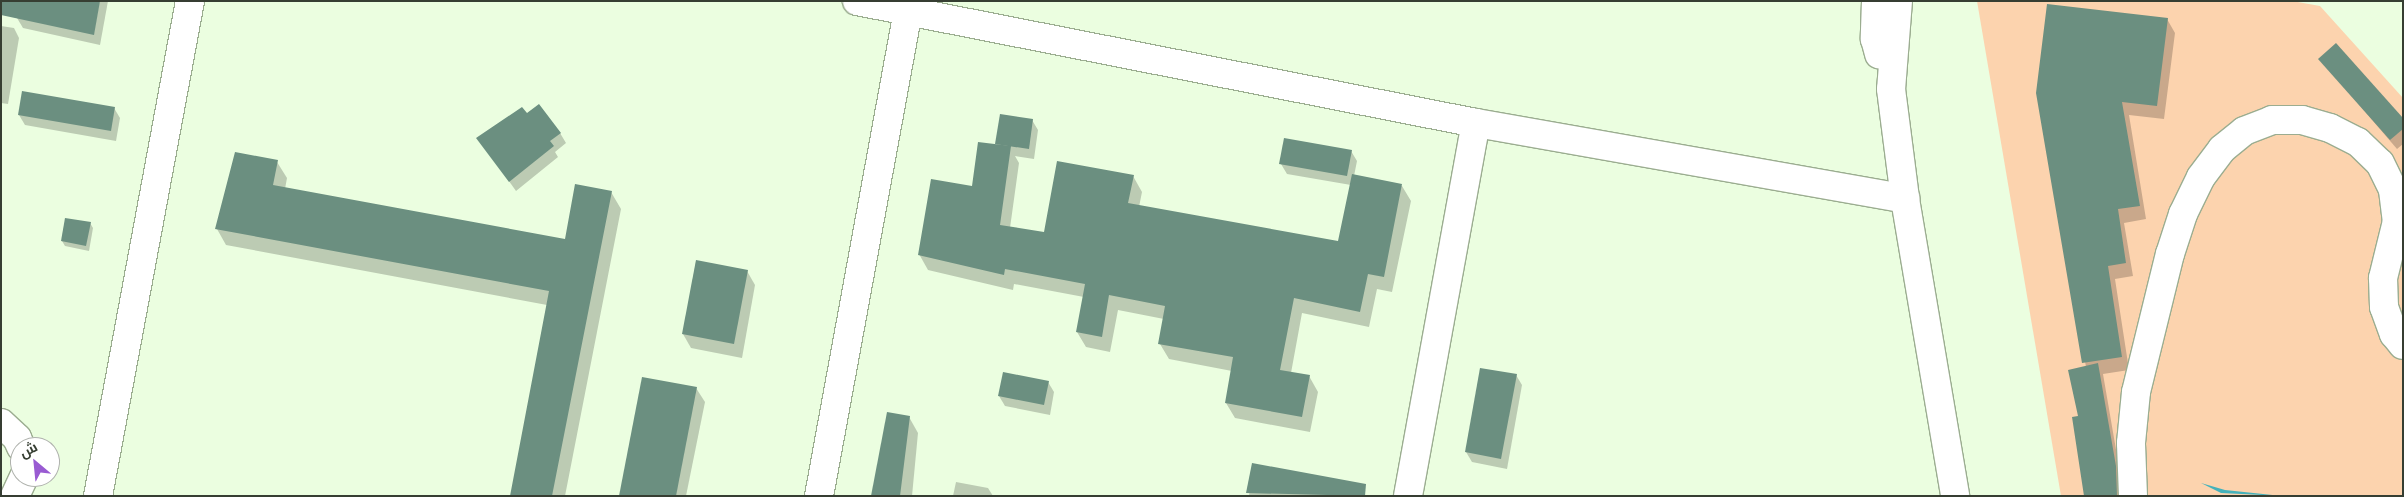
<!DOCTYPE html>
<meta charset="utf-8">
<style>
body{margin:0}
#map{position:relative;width:2404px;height:497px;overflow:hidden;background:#ebfee0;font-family:"Public Sans",Cairo,sans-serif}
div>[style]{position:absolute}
.green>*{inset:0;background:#fcd3ae}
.water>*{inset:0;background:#45b2bb}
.shadow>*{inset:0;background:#0003}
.building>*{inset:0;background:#6b8f80}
.roads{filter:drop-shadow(1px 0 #9bad90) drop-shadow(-1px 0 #9bad90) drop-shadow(0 1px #9bad90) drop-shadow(0 -1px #9bad90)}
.minor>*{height:28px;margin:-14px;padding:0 14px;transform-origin:14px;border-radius:14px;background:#fff}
span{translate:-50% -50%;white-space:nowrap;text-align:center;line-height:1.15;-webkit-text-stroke:4px #fff;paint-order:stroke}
.frame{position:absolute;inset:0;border:2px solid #363e32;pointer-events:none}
.north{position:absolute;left:10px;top:437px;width:50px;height:50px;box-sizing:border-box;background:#fff;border:1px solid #afb2ad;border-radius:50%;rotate:332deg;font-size:14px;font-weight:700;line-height:20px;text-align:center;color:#363e32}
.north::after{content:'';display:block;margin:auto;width:18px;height:22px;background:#995bd2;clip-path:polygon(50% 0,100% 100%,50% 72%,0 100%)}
</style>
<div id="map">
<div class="green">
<div style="clip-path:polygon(1977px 1px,2292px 1px,2320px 6px,2403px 98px,2403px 496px,2061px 496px)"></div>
</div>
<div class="water">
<div style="clip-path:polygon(2201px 483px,2225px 490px,2282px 496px,2221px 493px)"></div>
</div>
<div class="shadow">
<div style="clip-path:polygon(19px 1px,108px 1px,100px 45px,23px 28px,17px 18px)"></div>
<div style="clip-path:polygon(2167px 19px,2175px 33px,2164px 119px,2129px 115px,2146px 219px,2124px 223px,2133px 276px,2115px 279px,2129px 370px,2103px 374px,2124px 496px,2085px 496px,2080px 417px,2086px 367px,2038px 93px)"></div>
<div style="clip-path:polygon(1px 26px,14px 28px,19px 38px,8px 104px,1px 103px)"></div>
<div style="clip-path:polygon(2320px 59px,2403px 120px,2403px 144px,2397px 149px)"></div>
<div style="clip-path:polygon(114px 108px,120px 118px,116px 141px,25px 125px,19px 115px)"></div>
<div style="clip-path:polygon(1032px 120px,1038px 130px,1034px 159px,1015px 156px,1019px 163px,1010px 228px,1044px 234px,1133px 176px,1142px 192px,1139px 207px,1339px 243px,1351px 185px,1287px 174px,1281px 164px,1351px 151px,1357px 161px,1354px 176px,1402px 186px,1411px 201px,1392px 292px,1377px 289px,1369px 327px,1302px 313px,1291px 373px,1309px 376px,1318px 392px,1310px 432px,1235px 418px,1226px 403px,1232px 371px,1169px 359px,1160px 344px,1164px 319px,1118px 310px,1110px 352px,1086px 347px,1077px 332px,1084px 297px,1014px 284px,1013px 290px,928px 270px,919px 254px,973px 187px,997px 144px)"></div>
<div style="clip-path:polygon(560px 133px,566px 143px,555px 152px,558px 157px,516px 191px,478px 138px)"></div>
<div style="clip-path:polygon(277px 162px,287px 178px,285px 189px,566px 241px,611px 192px,621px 209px,565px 496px,511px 496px,547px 305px,226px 245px,217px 229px)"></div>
<div style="clip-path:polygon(90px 223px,93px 228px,89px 251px,65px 246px,62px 241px)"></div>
<div style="clip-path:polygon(696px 262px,747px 271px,755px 285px,742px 358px,691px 348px,683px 334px)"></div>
<div style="clip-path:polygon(1516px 375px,1522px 385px,1507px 469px,1472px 462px,1466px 452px)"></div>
<div style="clip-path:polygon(1048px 382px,1054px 392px,1050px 415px,1005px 406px,999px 396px)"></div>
<div style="clip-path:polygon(696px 388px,705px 402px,686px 496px,620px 496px)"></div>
<div style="clip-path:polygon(909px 417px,918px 433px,912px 496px,873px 496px)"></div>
<div style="clip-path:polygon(1253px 464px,1353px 491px,1352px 496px,1249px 496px)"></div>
<div style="clip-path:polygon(956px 482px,988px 488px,993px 496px,953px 496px)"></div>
</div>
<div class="building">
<div style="clip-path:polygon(1px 1px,100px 1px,94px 35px,1px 15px)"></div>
<div style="clip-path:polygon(2047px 4px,2168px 18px,2157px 106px,2122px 102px,2140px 206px,2118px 209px,2126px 263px,2108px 266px,2122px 357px,2082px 363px,2036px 93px)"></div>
<div style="clip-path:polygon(2336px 43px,2403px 118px,2403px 129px,2390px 140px,2318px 59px)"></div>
<div style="clip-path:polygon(22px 91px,115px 107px,111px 131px,18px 115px)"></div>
<div style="clip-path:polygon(539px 104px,561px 133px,550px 141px,554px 146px,509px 182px,476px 138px,522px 107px,527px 113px)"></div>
<div style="clip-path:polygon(1000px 114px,1033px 119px,1029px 149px,995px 144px)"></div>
<div style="clip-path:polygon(1284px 138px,1352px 150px,1347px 176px,1279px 164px)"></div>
<div style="clip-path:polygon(978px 142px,1011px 146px,1000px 225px,1044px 232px,1057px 161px,1134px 175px,1128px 203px,1338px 241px,1352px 174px,1402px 184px,1384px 277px,1368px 274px,1360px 312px,1294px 298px,1280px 370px,1310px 375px,1302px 417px,1225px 403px,1233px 357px,1158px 344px,1165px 306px,1109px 295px,1102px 337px,1076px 332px,1085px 284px,1005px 269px,1004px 275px,918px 255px,931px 179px,972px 186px)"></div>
<div style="clip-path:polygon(235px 152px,278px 160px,273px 185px,565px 239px,575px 184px,612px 191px,552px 496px,510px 496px,549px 291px,215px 229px)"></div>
<div style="clip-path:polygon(65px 218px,91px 222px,86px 246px,61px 241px)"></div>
<div style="clip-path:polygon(696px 260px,748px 270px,734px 344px,682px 334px)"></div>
<div style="clip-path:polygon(2098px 363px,2116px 466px,2117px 496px,2084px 496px,2072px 417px,2078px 416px,2068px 370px)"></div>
<div style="clip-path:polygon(1480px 368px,1517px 374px,1501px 459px,1465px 452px)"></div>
<div style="clip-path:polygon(1003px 372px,1049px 381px,1044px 405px,998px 396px)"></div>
<div style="clip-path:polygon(642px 377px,697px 387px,676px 496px,619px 496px)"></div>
<div style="clip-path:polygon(887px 412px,910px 416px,900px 496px,871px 496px)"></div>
<div style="clip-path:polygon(1252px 463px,1366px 484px,1365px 496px,1246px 493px)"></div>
</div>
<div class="roads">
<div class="minor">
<div style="left:857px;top:1px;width:631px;rotate:11.15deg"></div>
<div style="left:1476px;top:123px;width:436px;rotate:10deg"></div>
<div style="left:1876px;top:1px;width:38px;rotate:92deg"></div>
<div style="left:1875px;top:39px;width:16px;rotate:75deg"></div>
<div style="left:1898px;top:1px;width:88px;rotate:94.5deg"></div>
<div style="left:1891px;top:89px;width:111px;rotate:82.7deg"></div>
<div style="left:1905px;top:199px;width:301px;rotate:80.4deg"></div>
<div style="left:1px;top:423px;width:22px;rotate:43deg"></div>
<div style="left:17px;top:438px;width:10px;rotate:66deg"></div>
<div style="left:15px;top:496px;width:21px;rotate:-65deg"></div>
<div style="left:98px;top:496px;width:503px;rotate:-79.47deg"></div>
<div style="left:819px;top:496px;width:492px;rotate:-79.6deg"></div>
<div style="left:1408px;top:496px;width:379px;rotate:-79.7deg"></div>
<div style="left:2133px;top:496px;width:53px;rotate:-92.2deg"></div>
<div style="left:2131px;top:443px;width:51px;rotate:-84.4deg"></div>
<div style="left:2136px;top:392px;width:142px;rotate:-76.2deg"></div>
<div style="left:2170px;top:254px;width:42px;rotate:-72deg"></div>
<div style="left:2183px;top:214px;width:41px;rotate:-64.1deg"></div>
<div style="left:2201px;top:177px;width:35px;rotate:-53deg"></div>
<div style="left:2222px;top:149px;width:28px;rotate:-39deg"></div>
<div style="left:2244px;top:131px;width:30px;rotate:-21deg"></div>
<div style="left:2272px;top:120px;width:30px"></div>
<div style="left:2302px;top:120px;width:29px;rotate:16deg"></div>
<div style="left:2330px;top:128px;width:31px;rotate:27deg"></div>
<div style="left:2358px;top:142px;width:30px;rotate:44deg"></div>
<div style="left:2380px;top:163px;width:30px;rotate:64deg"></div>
<div style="left:2393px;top:190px;width:31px;rotate:83deg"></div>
<div style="left:2397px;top:221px;width:59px;rotate:103.8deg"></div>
<div style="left:2383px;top:278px;width:29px;rotate:88deg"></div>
<div style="left:2384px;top:307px;width:29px;rotate:70deg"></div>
<div style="left:2394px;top:334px;width:14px;rotate:51deg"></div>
</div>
</div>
<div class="frame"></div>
<div class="north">ش</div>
</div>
